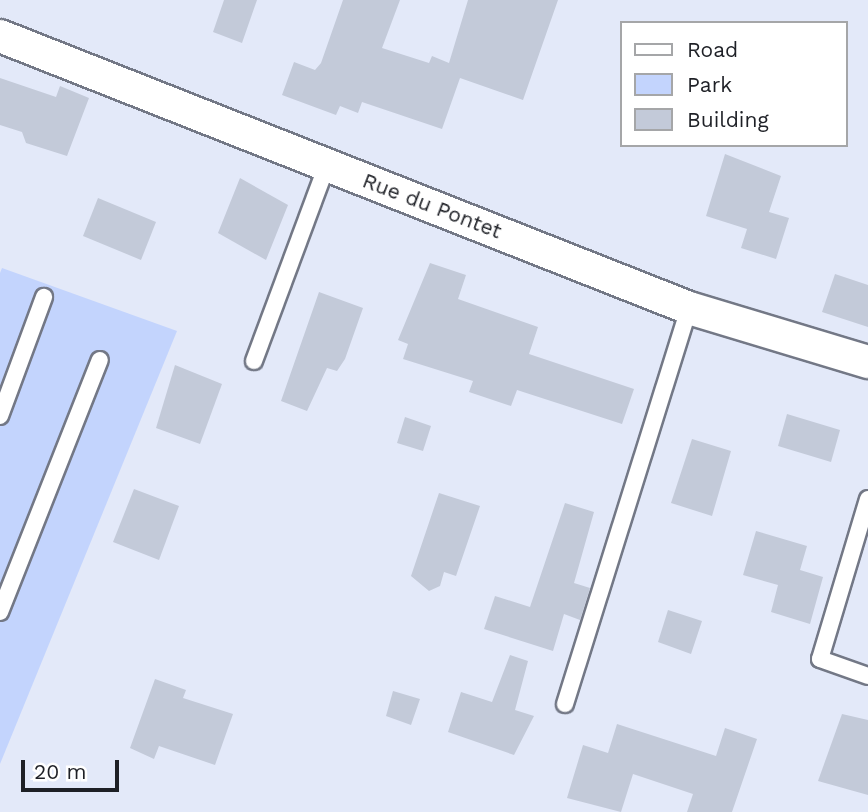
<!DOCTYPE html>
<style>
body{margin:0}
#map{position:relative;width:868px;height:812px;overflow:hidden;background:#e3e9f9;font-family:"Work Sans",sans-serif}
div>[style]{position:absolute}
.green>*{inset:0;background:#c3d4fd}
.building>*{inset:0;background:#c3cad9}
.roads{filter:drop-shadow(2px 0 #737886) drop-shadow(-2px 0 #737886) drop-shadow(0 2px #737886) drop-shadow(0 -2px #737886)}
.service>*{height:16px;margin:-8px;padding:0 8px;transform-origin:8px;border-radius:8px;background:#fff}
.minor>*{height:32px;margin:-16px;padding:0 16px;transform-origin:16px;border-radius:16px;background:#fff}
span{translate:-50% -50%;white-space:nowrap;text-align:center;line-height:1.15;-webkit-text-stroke:6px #fff;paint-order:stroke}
.street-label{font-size:21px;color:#1e2026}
.legend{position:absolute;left:620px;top:21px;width:228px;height:126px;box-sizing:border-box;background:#fff;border:2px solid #a5a6a8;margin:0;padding:9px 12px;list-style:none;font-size:21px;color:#1e2026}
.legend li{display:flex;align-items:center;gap:14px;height:35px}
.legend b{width:35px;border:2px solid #a5a6a8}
.scale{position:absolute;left:21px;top:760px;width:98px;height:32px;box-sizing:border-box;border:4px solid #1e2026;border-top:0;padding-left:9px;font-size:21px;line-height:24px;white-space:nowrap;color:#1e2026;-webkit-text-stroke:5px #fff;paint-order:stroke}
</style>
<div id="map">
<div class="green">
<div style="clip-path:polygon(2px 268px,177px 331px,0 764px,0 273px)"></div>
</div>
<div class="building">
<div style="clip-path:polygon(224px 0,257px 0,242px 43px,213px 32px)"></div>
<div style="clip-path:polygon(343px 0,400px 0,382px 48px,429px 63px,432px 56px,449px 63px,468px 0,558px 0,523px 100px,460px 78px,442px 129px,362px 102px,358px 113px,340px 106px,336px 115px,282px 95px,294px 62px,315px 70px,321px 63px)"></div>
<div style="clip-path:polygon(0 78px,56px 97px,60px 86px,89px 98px,67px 156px,26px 143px,22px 132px,0 125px)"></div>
<div style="clip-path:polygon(725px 154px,781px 176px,769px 212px,789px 218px,776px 259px,741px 248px,747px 229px,706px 216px)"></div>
<div style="clip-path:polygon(240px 178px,288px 205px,266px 260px,218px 233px)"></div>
<div style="clip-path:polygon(98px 198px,156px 222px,141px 260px,83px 236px)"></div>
<div style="clip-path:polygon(430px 263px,466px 275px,458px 299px,538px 327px,529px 354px,634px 389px,622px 424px,517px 390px,511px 406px,469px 392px,473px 381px,403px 359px,408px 344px,398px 340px)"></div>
<div style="clip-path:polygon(835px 274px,868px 285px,868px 327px,822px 312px)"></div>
<div style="clip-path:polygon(319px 292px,363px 308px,345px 359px,337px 371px,327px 368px,307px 411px,281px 401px)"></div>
<div style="clip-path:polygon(175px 365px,222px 384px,200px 444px,156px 428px)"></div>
<div style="clip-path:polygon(787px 414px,840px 430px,831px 462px,778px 446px)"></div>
<div style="clip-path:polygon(405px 417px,431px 426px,423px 451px,397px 443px)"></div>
<div style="clip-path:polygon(692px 439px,731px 451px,712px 516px,671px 503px)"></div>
<div style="clip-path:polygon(134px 489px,179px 506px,159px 560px,113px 542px)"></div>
<div style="clip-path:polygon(439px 493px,480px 506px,456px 576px,444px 572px,440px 586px,429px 591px,411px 576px)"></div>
<div style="clip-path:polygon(565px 503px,594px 512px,574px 583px,590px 588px,580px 620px,564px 614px,553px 651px,484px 629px,495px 596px,530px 607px)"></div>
<div style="clip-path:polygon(756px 531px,807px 546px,800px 570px,823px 577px,810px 624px,771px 612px,778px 585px,743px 575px)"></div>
<div style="clip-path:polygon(668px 610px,702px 621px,691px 654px,658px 642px)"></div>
<div style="clip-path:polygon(510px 655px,528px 661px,515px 710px,534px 716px,514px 755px,448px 732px,461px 692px,492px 702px)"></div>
<div style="clip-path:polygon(155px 679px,186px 690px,183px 698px,233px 714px,215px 765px,159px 746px,154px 759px,130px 748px)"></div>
<div style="clip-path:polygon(393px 691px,420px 699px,411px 725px,386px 716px)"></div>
<div style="clip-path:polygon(842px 714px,868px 720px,868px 795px,818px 781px)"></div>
<div style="clip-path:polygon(617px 724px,716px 756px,725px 728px,757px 739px,732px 812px,687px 812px,693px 794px,633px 774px,621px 812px,567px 798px,583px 745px,608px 753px)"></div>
</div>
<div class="roads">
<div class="service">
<div style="left:254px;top:361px;width:207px;rotate:-69.6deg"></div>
<div style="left:0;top:416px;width:127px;rotate:-69.7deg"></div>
<div style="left:868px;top:499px;width:167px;rotate:106.7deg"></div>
<div style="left:820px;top:659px;width:51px;rotate:19.5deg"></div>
<div style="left:0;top:612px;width:271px;rotate:-68.4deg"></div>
<div style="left:565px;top:704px;width:415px;rotate:-72.6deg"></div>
</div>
<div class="minor">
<div style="left:0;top:36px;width:741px;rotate:21.54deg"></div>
<div style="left:689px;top:308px;width:187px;rotate:16.8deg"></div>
</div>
</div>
<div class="street-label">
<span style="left:432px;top:206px;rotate:21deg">Rue du Pontet</span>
</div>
<ul class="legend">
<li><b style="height:9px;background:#fff"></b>Road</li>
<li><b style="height:19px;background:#c3d4fd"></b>Park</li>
<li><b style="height:19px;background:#c3cad9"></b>Building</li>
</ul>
<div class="scale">20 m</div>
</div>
